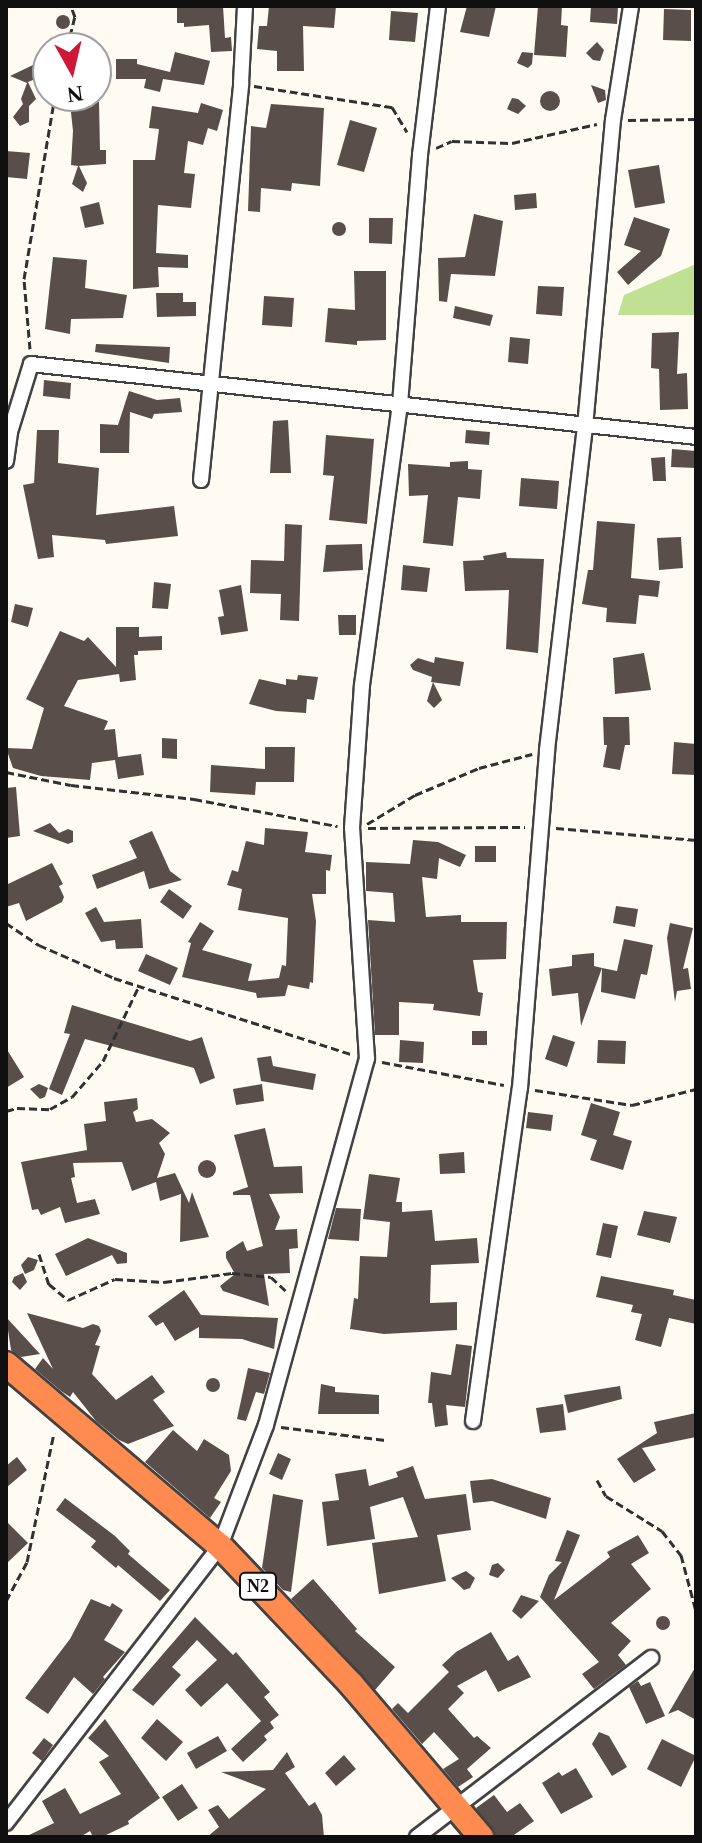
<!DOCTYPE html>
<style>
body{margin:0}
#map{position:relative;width:702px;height:1843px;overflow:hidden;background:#fffbf2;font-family:"Times New Roman",serif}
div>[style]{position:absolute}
.forest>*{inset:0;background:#c0e194}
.building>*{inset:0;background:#5a4e4a}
.round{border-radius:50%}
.path>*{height:3px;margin-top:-1.5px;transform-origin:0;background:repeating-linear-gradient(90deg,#313131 0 8px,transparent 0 12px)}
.roads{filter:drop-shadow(2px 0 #424242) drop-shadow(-2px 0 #424242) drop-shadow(0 2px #424242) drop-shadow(0 -2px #424242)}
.street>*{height:14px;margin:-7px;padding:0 7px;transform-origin:7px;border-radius:7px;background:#fff}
.highway>*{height:24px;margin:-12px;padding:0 12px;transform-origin:12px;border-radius:12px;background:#ff8b50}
span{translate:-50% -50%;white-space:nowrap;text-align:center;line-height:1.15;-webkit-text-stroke:8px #fff;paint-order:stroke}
.shield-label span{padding:2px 6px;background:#fff;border:2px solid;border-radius:6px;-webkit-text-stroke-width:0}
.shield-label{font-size:18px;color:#0f0f0f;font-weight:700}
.frame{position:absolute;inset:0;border:8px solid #0f0f0f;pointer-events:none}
.north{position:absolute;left:32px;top:32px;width:80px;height:80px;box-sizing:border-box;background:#fff;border:2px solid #9f9f9f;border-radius:50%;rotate:172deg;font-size:22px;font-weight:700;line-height:32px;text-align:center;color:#0f0f0f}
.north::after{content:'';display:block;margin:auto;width:28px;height:36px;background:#d01736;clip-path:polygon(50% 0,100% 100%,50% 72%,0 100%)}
</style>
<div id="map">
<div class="forest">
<div style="clip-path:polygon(696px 264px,696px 315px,618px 315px,624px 295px)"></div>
</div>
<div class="building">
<div style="clip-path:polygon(177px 6px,223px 6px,225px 38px,231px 37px,232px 51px,211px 52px,209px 25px,184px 27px,184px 23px,177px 23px)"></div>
<div style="clip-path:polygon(269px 6px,336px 6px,334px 28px,303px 26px,304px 71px,277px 71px,277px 51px,257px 49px,259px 26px,267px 26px)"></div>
<div style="clip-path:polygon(467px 6px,496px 6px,489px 37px,460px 32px)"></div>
<div style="clip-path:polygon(538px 6px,562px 6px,561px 25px,568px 26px,566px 57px,534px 55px)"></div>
<div style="clip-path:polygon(591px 6px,618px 6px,617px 24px,590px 22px)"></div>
<div style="clip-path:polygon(664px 9px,691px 10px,691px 41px,663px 40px)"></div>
<div style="clip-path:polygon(391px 11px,418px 13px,415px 42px,389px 40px)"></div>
<div class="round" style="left:56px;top:15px;width:14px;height:14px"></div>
<div style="clip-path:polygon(597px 42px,604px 50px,600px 61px,593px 60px,586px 53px)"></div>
<div style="clip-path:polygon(175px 52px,210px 61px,204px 85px,163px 79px,160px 92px,144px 88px,146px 79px,116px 79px,116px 59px,137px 59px,137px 64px,170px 72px)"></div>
<div style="clip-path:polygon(522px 52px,533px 53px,532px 64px,528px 68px,517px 63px)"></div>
<div style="clip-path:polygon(33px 65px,40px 73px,38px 78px,28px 82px,36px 99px,29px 106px,29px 122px,20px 126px,13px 117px,23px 104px,21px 99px,27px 83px,10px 76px)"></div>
<div style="clip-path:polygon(591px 85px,605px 90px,606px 100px,598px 103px)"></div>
<div class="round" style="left:540px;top:91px;width:20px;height:20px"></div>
<div style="clip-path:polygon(512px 98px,518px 99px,526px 106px,518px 114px,507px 109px)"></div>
<div style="clip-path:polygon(99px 102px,100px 150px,106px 150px,106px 164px,79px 166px,87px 183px,83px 192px,72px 184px,78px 166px,71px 165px,73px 131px,70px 103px)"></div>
<div style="clip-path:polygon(201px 103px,223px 110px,217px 131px,208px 128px,203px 145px,188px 141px,184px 173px,195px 174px,191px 208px,158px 205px,156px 253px,188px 255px,188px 268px,158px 267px,159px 287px,133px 289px,133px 160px,155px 160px,159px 129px,149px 128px,152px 106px,198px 113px)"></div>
<div style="clip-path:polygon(271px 104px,324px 108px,320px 186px,292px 183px,291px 191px,261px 188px,260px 212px,248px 211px,251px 126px,266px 128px)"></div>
<div style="clip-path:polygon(350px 120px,377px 128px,364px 172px,337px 165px)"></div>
<div style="clip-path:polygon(6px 151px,30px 153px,27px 179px,6px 177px)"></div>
<div style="clip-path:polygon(659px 165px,665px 203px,635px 208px,628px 170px)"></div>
<div style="clip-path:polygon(536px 193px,537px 208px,515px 210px,514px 195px)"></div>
<div style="clip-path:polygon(99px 202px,104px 224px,85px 228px,80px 207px)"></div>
<div style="clip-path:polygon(474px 214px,503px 221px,495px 276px,451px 274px,447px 302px,439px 301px,438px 258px,465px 257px)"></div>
<div style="clip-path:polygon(634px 217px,670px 229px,661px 256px,628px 285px,617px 272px,641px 251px,624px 245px)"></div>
<div style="clip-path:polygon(369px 218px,393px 218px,392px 244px,369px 243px)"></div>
<div class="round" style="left:332px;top:222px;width:14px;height:14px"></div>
<div style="clip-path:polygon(53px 257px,87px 260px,85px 288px,127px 295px,123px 318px,71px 319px,70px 334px,45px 329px)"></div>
<div style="clip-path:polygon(354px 271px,386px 271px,386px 340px,357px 341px,357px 345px,325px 342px,328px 308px,355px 310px)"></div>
<div style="clip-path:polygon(538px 286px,564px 287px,562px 316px,536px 314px)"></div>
<div style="clip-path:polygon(156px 293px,183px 293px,183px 302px,196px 302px,196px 316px,157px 317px)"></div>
<div style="clip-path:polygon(264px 296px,294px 298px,292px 327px,262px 325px)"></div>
<div style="clip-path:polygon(455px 306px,493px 315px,490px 326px,453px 318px)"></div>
<div style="clip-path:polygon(679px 332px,677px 374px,687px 373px,688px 409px,660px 410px,659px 369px,651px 368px,652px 333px)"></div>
<div style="clip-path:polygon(510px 337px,530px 339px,528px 364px,508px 362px)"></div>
<div style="clip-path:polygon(96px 344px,170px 347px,169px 363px,95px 352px)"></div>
<div style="clip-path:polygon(44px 380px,71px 383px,70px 399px,43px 396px)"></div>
<div style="clip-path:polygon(129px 391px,157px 400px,180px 398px,182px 412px,154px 414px,152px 419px,130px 412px,129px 453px,100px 453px,100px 424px,118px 425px)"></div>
<div style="clip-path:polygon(288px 420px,291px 473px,270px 473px,273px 421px)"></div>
<div style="clip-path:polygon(37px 430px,59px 430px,58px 463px,99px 468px,96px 515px,174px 506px,178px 536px,106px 544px,105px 540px,52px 535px,54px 557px,38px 559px,23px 485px,34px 483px)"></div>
<div style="clip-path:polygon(466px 430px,490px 432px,489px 445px,465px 443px)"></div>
<div style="clip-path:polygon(326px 435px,374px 439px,367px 524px,329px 520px,334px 476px,323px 475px)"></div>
<div style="clip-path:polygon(672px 449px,696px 451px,696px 468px,671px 467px)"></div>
<div style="clip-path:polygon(665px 457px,666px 481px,653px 481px,651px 458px)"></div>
<div style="clip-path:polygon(468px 461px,468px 469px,482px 470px,480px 499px,458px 497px,453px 546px,423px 543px,428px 495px,409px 496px,408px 464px,450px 467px,450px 462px)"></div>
<div style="clip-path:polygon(521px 478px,559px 481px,557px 509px,519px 506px)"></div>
<div style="clip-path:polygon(597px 521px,635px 524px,631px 578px,660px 581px,658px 597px,639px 595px,636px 624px,606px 622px,607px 608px,582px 604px,588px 570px,593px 570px)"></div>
<div style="clip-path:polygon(285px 524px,302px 525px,299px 621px,280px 620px,281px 594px,250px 593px,251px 560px,284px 561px)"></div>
<div style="clip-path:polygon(681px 537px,683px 568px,659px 570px,657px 538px)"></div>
<div style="clip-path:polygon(362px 544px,363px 570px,323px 572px,326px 545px)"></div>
<div style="clip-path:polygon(506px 552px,507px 558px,544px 559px,538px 653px,506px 649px,509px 590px,465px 591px,463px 561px,484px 560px,483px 556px)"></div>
<div style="clip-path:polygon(403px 565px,430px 568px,427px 592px,401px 590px)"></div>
<div style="clip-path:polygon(154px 582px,171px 584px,168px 609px,152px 608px)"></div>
<div style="clip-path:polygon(241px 585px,248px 631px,221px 635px,218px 617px,224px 616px,219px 590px)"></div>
<div style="clip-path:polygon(15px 604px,33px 608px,28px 627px,11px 622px)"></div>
<div style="clip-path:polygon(338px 615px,356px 615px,356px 635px,339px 635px)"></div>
<div style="clip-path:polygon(116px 627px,139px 627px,139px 637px,162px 636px,162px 650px,138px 651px,138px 655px,134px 655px,136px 680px,120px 682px,119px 674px,78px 680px,64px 706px,108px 721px,104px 730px,115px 729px,118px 757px,141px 754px,144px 775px,118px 779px,115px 760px,92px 763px,90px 780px,41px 776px,13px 768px,6px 748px,32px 749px,44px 708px,26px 699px,60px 631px,84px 641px,88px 637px,116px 667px)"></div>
<div style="clip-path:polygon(644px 653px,651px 690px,615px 694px,613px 658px)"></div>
<div style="clip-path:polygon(435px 657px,464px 662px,460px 686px,431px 682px,432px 677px,413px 670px,410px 665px,418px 658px,434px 663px)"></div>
<div style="clip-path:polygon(298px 675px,318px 677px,314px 700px,307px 699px,306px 713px,276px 711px,249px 704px,259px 679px,286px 685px,286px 679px,297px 680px)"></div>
<div style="clip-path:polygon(433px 682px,442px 700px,434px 708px,427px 701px)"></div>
<div style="clip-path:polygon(603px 717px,629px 717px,630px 745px,625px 745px,620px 770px,603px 767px,607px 745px,604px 745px)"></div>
<div style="clip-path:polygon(162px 738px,177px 739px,177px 759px,162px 758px)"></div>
<div style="clip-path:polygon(674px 742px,696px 744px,696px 775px,672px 774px)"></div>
<div style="clip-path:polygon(265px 747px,295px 747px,294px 782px,256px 782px,255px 795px,210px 792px,211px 765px,265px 769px)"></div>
<div style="clip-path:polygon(16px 787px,20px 836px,6px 838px,6px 788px)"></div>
<div style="clip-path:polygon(50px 823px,59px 833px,68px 829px,73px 831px,73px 842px,68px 844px,33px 831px)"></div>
<div style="clip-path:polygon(265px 828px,308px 832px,305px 852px,332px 855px,330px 871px,326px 870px,326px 894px,312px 894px,316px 921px,313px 983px,310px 982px,309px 989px,288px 985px,285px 996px,257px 998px,256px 993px,182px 977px,191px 943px,188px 942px,200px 922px,214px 931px,202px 950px,252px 964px,248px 981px,279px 978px,282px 965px,286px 966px,288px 918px,238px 910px,242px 889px,227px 885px,232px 870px,238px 872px,246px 841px,264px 845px)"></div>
<div style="clip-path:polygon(152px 831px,170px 871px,182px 880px,149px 889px,144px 871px,97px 889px,92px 875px,137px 858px,129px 841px)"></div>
<div style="clip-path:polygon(413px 840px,438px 842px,466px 855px,460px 867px,439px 858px,437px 879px,422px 877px,426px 917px,461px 915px,461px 922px,507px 922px,506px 959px,473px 960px,478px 992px,483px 993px,480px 1016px,433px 1010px,434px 1004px,399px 1002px,399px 1035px,375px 1035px,368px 920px,395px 922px,393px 893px,366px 891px,366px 862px,410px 864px)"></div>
<div style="clip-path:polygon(475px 846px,496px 846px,496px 862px,475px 862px)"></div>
<div style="clip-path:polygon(52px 863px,63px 884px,59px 886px,64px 897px,62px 902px,26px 921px,19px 903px,6px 907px,6px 885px)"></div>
<div style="clip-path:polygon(169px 889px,192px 906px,183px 919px,160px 902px)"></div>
<div style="clip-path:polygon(616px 906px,638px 909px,635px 927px,613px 923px)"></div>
<div style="clip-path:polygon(96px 907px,104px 922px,141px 919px,143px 948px,116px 949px,115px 940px,101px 942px,85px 913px)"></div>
<div style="clip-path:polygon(670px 923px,693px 928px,683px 969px,688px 968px,691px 989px,677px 991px,675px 1002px,667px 938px)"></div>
<div style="clip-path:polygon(624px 939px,653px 945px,647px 975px,641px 974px,635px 999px,601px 992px,602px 968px,617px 971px)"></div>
<div style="clip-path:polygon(594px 953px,594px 966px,602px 968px,581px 1026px,578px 993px,552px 996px,549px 969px,572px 966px,572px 955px)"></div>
<div style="clip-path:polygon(146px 954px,178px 968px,170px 985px,138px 971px)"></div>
<div style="clip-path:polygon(72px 1005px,190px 1041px,202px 1037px,215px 1078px,200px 1084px,194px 1068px,85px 1039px,62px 1095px,49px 1089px,70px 1034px,64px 1033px)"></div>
<div style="clip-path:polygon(472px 1031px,487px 1031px,487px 1045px,472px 1045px)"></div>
<div style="clip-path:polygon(553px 1035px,575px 1042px,567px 1067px,545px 1059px)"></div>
<div style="clip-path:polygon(400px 1040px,424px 1042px,423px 1063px,399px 1062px)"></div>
<div style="clip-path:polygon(598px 1040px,626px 1041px,625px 1064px,597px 1063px)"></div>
<div style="clip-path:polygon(6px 1048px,24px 1077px,6px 1088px)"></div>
<div style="clip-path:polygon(271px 1056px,273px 1066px,316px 1074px,313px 1090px,261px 1081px,257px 1058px)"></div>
<div style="clip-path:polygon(39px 1084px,48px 1088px,45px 1097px,40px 1099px,30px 1089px)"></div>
<div style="clip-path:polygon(262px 1084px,264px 1101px,236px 1105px,233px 1089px)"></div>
<div style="clip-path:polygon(137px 1098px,138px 1109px,133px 1112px,136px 1122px,152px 1119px,170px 1133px,159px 1143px,165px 1154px,157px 1178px,175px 1173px,189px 1203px,192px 1192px,209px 1237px,180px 1242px,181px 1194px,160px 1201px,156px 1182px,132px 1191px,122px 1162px,73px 1163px,75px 1177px,71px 1178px,77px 1203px,95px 1199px,100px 1214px,65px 1223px,60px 1207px,41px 1215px,38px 1209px,32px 1210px,21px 1162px,87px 1150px,84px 1124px,106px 1121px,104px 1102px)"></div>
<div style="clip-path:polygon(591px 1103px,620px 1112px,613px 1135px,632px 1141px,623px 1170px,590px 1160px,597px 1140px,581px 1135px)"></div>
<div style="clip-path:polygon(528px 1112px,553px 1115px,551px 1131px,526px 1128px)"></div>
<div style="clip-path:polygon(265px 1128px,274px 1167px,302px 1166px,303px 1193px,269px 1194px,280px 1217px,275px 1230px,297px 1229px,298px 1248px,289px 1249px,290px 1273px,264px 1274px,269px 1306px,223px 1291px,220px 1286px,235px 1274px,226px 1258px,226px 1252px,243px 1241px,247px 1251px,263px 1246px,250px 1195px,233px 1195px,233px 1192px,248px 1187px,234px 1135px)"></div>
<div style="clip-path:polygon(464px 1152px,465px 1173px,440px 1174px,439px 1154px)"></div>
<div class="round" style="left:198px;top:1160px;width:18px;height:18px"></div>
<div style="clip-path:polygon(369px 1174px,400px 1178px,396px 1202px,402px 1202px,402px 1212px,432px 1210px,435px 1241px,477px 1238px,479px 1263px,431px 1265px,430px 1303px,457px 1302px,457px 1330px,384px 1334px,350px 1329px,354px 1298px,358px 1299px,360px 1256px,387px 1257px,390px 1222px,363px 1219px)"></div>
<div style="clip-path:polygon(336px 1208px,361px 1209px,359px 1241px,328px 1239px)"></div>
<div style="clip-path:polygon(644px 1211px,677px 1217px,670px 1243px,637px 1235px)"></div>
<div style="clip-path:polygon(603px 1223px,618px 1226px,611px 1258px,596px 1255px)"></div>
<div style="clip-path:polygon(88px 1238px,127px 1253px,127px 1263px,117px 1264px,112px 1255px,66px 1276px,55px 1254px)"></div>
<div style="clip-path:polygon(28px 1257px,38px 1260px,34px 1270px,25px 1274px,21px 1265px)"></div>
<div style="clip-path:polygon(23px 1273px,27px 1282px,20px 1290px,12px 1282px,14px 1277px)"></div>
<div style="clip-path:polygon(601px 1276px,674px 1290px,673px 1295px,696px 1300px,696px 1324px,669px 1318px,661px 1347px,635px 1340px,642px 1314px,631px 1312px,633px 1305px,596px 1297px)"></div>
<div style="clip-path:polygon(184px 1290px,201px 1315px,278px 1318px,274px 1349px,242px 1339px,199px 1338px,199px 1327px,175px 1341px,163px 1322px,156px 1326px,148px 1316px)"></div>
<div style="clip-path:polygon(27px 1313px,83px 1328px,93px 1324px,99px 1326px,101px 1331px,95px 1345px,100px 1346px,92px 1374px,116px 1400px,152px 1375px,165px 1392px,153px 1400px,174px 1426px,128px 1444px,119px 1440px,96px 1421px,73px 1392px,70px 1397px,61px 1391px,35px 1369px,43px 1358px,53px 1369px)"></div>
<div style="clip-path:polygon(6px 1317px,40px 1354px,21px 1357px,11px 1350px)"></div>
<div style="clip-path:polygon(456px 1344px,472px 1346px,465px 1407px,446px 1405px,448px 1425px,435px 1427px,432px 1403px,428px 1403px,431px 1372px,451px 1375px)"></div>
<div style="clip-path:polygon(248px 1368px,270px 1373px,264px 1394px,256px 1392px,246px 1421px,237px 1419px)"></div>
<div class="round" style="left:206px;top:1378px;width:14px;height:14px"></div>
<div style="clip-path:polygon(321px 1384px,335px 1387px,335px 1392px,379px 1395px,379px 1414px,318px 1414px)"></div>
<div style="clip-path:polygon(620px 1386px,622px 1399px,568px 1413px,564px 1395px)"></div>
<div style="clip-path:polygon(563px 1404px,566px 1430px,540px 1433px,536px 1408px)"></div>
<div style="clip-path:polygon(696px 1413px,696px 1437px,642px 1448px,656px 1470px,634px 1483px,617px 1459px,657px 1433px,654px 1422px)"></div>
<div style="clip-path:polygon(173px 1430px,197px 1451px,204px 1439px,229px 1455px,231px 1471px,214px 1498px,221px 1502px,210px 1518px,145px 1462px)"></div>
<div style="clip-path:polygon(278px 1453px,291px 1459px,282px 1480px,269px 1474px)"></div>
<div style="clip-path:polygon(17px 1457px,27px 1470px,6px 1488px,6px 1466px)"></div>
<div style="clip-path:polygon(413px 1466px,425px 1499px,466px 1494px,471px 1530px,437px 1535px,446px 1581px,379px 1594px,372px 1543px,418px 1537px,403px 1497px,370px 1507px,375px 1539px,327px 1546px,322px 1502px,339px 1500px,335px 1474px,366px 1469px,369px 1486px,398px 1477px,396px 1472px)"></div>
<div style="clip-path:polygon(492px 1479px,551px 1498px,546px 1519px,492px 1501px,473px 1503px,470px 1481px)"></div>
<div style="clip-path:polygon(273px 1494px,303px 1500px,291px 1592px,283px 1590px,262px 1568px)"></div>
<div style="clip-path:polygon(65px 1498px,115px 1536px,130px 1551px,128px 1554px,170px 1590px,160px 1601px,118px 1565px,116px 1568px,91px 1547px,96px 1541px,56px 1510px)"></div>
<div style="clip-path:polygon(6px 1521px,28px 1543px,6px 1564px)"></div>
<div style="clip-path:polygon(567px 1530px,580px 1535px,554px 1600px,610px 1557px,607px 1552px,638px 1535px,649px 1553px,631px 1564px,651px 1589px,611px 1623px,631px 1641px,618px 1655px,626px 1665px,594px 1689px,582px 1674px,599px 1662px,540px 1597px,549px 1575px,562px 1562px,555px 1561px)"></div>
<div style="clip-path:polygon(498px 1563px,505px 1570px,498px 1578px,489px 1575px,492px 1565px)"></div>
<div style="clip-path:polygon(466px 1571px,475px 1578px,470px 1588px,464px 1590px,451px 1578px)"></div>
<div style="clip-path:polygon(313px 1579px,357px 1629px,355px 1631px,395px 1667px,375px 1690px,291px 1599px)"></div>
<div style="clip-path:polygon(521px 1595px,539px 1601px,521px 1619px,512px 1611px)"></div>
<div style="clip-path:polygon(91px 1599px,110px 1607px,112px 1603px,123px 1610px,104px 1640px,125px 1652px,103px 1677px,105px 1679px,93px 1694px,74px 1677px,48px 1714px,25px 1698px,70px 1639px)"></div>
<div class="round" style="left:656px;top:1616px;width:14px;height:14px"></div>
<div style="clip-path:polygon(195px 1617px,233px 1655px,236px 1652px,270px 1692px,264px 1697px,279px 1715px,270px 1722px,274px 1728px,264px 1736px,267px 1740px,243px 1762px,231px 1749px,261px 1721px,227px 1683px,201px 1707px,185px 1690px,217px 1660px,197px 1640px,172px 1667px,181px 1675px,153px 1706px,132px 1690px)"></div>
<div style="clip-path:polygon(491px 1632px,508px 1661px,518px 1655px,531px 1677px,498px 1692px,486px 1670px,457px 1686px,464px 1693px,448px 1709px,474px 1738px,477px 1736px,491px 1748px,467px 1769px,473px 1777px,458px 1787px,443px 1769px,459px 1759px,434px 1732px,422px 1744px,392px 1709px,398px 1703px,408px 1713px,449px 1672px,442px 1665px,456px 1652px)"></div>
<div style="clip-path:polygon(696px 1666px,696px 1720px,678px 1710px,668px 1714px)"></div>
<div style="clip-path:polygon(638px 1681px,641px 1686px,650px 1682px,665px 1716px,646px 1724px,629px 1687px)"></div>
<div style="clip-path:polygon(105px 1719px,160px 1798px,128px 1821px,129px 1824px,102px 1837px,93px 1837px,90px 1831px,80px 1837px,25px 1837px,54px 1823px,42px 1801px,65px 1788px,80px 1814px,121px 1794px,99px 1762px,109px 1756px,88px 1738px)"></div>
<div style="clip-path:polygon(157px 1719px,183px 1742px,166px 1761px,141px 1738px)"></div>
<div style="clip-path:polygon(599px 1732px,609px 1736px,627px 1767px,612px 1776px,592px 1744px)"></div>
<div style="clip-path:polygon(218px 1736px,227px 1751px,196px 1769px,187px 1753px)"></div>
<div style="clip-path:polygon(44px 1738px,53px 1745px,42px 1761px,32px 1753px)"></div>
<div style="clip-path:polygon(662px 1739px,696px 1756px,681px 1787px,647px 1769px)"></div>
<div style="clip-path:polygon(287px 1752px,295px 1767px,285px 1773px,309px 1806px,315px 1802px,322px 1815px,324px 1837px,207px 1837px,219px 1827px,208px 1810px,218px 1805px,229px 1819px,266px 1789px,221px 1772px,273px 1770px)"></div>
<div style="clip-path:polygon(344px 1755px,356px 1769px,336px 1786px,325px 1773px)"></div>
<div style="clip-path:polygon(576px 1768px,593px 1797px,561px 1814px,542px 1783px,559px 1772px,562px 1776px)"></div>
<div style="clip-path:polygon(182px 1784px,198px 1808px,178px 1821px,162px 1797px)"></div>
<div style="clip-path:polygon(494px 1795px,507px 1812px,520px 1803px,534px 1821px,511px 1837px,496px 1837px,476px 1808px)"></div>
</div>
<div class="path">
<div style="left:67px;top:48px;width:32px;rotate:-76deg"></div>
<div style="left:75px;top:17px;width:12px;rotate:-110deg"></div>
<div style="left:254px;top:86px;width:140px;rotate:8.7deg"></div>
<div style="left:392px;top:107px;width:29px;rotate:59deg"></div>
<div style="left:628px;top:120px;width:68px;rotate:-0.8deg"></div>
<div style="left:436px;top:148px;width:17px;rotate:-24deg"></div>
<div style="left:452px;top:141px;width:60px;rotate:1.9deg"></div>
<div style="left:512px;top:143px;width:87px;rotate:-12.6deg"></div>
<div style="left:30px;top:349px;width:70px;rotate:-94.9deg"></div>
<div style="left:24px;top:279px;width:186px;rotate:-80.4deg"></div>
<div style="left:6px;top:772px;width:66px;rotate:11.3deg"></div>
<div style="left:71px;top:785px;width:124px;rotate:6.5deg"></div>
<div style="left:194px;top:799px;width:146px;rotate:10.7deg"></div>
<div style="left:367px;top:824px;width:56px;rotate:-31.1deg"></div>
<div style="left:415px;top:795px;width:69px;rotate:-22.9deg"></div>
<div style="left:479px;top:768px;width:55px;rotate:-14.8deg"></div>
<div style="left:368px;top:828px;width:157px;rotate:-0.4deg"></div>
<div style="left:556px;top:828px;width:141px;rotate:4.9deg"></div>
<div style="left:6px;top:923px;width:40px;rotate:34deg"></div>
<div style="left:39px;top:945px;width:82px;rotate:23.7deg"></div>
<div style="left:114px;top:978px;width:249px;rotate:17.8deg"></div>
<div style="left:382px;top:1062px;width:124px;rotate:10.7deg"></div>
<div style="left:535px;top:1090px;width:98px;rotate:8.8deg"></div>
<div style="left:632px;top:1105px;width:66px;rotate:-14deg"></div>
<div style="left:6px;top:1111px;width:11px;rotate:-15deg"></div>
<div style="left:17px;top:1108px;width:33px;rotate:2deg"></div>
<div style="left:50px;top:1109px;width:25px;rotate:-29deg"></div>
<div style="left:72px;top:1097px;width:48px;rotate:-49.3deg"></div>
<div style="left:103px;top:1061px;width:83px;rotate:-64.4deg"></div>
<div style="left:39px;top:1254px;width:32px;rotate:72deg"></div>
<div style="left:49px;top:1284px;width:25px;rotate:40deg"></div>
<div style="left:68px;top:1300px;width:51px;rotate:-24.1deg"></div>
<div style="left:115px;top:1279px;width:49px;rotate:3.5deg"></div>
<div style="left:164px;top:1282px;width:69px;rotate:-7.5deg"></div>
<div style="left:232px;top:1273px;width:39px;rotate:6deg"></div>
<div style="left:271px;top:1277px;width:22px;rotate:43deg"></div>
<div style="left:281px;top:1427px;width:105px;rotate:7.1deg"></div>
<div style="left:597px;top:1480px;width:18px;rotate:61deg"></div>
<div style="left:606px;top:1496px;width:66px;rotate:32deg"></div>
<div style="left:662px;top:1531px;width:31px;rotate:52deg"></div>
<div style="left:681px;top:1555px;width:58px;rotate:75deg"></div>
<div style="left:6px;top:1601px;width:44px;rotate:-61.7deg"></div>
<div style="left:27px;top:1562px;width:132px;rotate:-78.2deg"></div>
</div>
<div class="roads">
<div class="street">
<div style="left:6px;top:461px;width:29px;rotate:-82deg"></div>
<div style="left:10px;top:432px;width:71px;rotate:-72.8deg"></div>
<div style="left:31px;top:364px;width:669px;rotate:6.26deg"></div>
<div style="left:201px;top:480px;width:399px;rotate:-84.2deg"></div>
<div style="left:241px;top:83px;width:77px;rotate:-87deg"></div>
<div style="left:473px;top:1421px;width:336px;rotate:-82deg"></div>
<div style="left:520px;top:1088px;width:339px;rotate:-85.4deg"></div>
<div style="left:547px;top:750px;width:325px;rotate:-83.3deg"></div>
<div style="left:585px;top:427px;width:308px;rotate:-84.8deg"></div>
<div style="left:613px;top:120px;width:115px;rotate:-81deg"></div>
<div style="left:6px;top:1823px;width:350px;rotate:-52.3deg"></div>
<div style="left:220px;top:1546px;width:129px;rotate:-69.2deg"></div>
<div style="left:266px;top:1425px;width:380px;rotate:-74.6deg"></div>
<div style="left:367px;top:1059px;width:231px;rotate:-93.7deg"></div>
<div style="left:352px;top:828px;width:143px;rotate:-86deg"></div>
<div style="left:362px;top:685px;width:284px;rotate:-82.3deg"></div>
<div style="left:400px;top:404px;width:250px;rotate:-85.4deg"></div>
<div style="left:420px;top:155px;width:150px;rotate:-83.1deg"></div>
<div style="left:417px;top:1837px;width:295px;rotate:-37.4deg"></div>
</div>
<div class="highway">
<div style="left:6px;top:1364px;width:281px;rotate:40.4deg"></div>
<div style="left:220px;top:1546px;width:190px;rotate:46.5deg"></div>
<div style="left:351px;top:1684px;width:201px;rotate:49.6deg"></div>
</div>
</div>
<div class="shield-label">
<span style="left:258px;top:1586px">N2</span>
</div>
<div class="frame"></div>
<div class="north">N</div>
</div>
